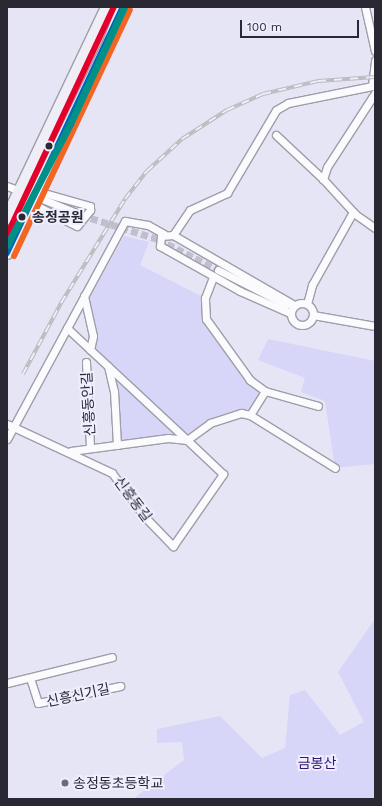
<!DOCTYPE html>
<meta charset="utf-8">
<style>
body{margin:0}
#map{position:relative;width:382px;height:806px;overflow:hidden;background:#e6e5f5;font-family:"Work Sans","Noto Sans KR",sans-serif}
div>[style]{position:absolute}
.green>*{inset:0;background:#d7d5f8}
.street-tunnel>*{height:7px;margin-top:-3.5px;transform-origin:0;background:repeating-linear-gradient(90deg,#c0bfce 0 7px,transparent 0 10.5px)}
.roads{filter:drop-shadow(1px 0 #9e9ea9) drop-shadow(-1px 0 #9e9ea9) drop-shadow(0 1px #9e9ea9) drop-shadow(0 -1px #9e9ea9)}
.street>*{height:7px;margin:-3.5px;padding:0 3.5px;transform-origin:3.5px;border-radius:3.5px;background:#fbfbfe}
.street>.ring{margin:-3.5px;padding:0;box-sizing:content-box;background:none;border:7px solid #fbfbfe;border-radius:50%}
.primary>*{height:12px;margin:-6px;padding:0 6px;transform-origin:6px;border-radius:6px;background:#efeef6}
.rail>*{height:4px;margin-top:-2px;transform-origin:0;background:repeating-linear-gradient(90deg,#eef 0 8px,#bbbabe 0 16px);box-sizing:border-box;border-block:1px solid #bbbabe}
.bus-1>*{height:6px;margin:-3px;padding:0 3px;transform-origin:3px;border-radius:3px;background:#0065bd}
.bus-2>*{height:6px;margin:-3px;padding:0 3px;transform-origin:3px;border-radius:3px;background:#f26522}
.bus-3>*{height:6px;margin:-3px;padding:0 3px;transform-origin:3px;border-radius:3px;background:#e4002b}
.metro-1>*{height:7px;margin:-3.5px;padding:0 3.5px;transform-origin:3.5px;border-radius:3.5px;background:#009088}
.dots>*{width:11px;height:11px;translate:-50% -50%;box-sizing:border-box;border:2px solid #eef;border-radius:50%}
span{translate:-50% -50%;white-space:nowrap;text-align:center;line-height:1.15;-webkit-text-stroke:4px #eef;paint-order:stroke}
.stop-label{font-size:14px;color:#2a2933;font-weight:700}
.left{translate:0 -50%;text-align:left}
.street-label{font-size:14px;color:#2a2933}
.park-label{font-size:14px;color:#321875}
.poi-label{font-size:14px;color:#2a2933}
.frame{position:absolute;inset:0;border:8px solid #2a2933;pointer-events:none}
.scale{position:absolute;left:240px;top:20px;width:119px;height:18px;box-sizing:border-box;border:2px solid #2a2933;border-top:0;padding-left:5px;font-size:12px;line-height:14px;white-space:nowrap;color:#2a2933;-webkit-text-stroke:3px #eef;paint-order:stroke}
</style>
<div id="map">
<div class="green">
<div style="clip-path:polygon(124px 236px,149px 242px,140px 265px,205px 298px,206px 319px,250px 380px,265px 391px,250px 415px,210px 423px,187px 440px,168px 438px,117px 445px,108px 366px,90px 350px,93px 336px,86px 304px)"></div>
<div style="clip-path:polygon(268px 339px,375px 361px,375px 464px,335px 468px,325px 401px,301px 392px,305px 378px,258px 360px)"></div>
<div style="clip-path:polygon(375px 619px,375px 799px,133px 799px,184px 760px,182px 742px,157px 743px,157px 729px,220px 716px,262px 758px,285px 748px,290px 695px,305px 690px,340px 735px,364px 722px,338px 672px)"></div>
</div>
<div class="street-tunnel">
<div style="left:81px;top:215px;width:81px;rotate:17.3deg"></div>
<div style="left:158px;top:239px;width:68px;rotate:27.3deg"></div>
</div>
<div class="roads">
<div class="street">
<div style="left:365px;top:7px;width:45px;rotate:77.2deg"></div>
<div style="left:372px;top:86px;width:26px;rotate:-83deg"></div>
<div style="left:375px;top:93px;width:88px;rotate:123deg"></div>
<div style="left:327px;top:167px;width:13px;rotate:108deg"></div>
<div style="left:323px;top:179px;width:47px;rotate:47.6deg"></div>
<div style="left:355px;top:214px;width:24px;rotate:35deg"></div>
<div style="left:276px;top:135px;width:64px;rotate:43.1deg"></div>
<div style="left:7px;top:186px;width:14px;rotate:21deg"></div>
<div style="left:35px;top:196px;width:50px;rotate:22.4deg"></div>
<div style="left:31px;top:203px;width:51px;rotate:26.6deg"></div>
<div style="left:77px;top:226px;width:21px;rotate:-51deg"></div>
<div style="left:90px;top:210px;width:4px;rotate:-90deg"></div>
<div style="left:90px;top:206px;width:55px;rotate:-164.2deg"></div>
<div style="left:173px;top:235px;width:30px;rotate:-56deg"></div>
<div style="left:190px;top:210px;width:41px;rotate:-24.7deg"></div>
<div style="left:227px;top:193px;width:96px;rotate:-59.4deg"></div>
<div style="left:276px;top:110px;width:14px;rotate:-30deg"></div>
<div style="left:288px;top:103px;width:86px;rotate:-11.4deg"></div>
<div style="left:218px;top:270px;width:77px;rotate:26.9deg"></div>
<div style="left:84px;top:296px;width:41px;rotate:77.3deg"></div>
<div style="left:93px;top:336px;width:14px;rotate:102deg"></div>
<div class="ring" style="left:291px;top:303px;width:15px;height:15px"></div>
<div style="left:307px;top:304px;width:20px;rotate:-75deg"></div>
<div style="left:312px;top:285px;width:84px;rotate:-60.7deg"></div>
<div style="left:290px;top:313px;width:55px;rotate:-156.3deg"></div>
<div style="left:240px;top:291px;width:92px;rotate:-150.6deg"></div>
<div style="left:160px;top:246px;width:10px;rotate:-84deg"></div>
<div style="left:161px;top:236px;width:12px;rotate:-5deg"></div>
<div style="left:173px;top:235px;width:140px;rotate:30deg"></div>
<div style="left:313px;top:315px;width:63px;rotate:10.1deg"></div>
<div style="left:67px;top:328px;width:164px;rotate:43deg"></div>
<div style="left:187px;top:440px;width:29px;rotate:-36deg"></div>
<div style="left:210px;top:423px;width:33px;rotate:-18deg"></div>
<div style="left:241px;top:413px;width:9px;rotate:13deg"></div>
<div style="left:250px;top:415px;width:28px;rotate:-58deg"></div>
<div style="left:265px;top:391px;width:19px;rotate:-144deg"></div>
<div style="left:250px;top:380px;width:75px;rotate:-125.8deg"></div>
<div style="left:206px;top:319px;width:21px;rotate:-93deg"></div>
<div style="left:205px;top:298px;width:22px;rotate:-69deg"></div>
<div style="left:86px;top:362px;width:84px;rotate:87.3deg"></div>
<div style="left:108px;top:366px;width:26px;rotate:77deg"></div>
<div style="left:114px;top:391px;width:54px;rotate:86.8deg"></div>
<div style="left:265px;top:391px;width:55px;rotate:15.8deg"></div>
<div style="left:250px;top:415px;width:100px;rotate:31.9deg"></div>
<div style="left:7px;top:424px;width:116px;rotate:25deg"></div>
<div style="left:112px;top:473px;width:54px;rotate:53.3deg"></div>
<div style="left:144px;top:516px;width:42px;rotate:46deg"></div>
<div style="left:173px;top:546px;width:88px;rotate:-55.2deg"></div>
<div style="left:223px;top:474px;width:50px;rotate:-136.6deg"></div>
<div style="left:187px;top:440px;width:19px;rotate:-174deg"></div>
<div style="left:168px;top:438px;width:98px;rotate:172.4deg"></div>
<div style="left:7px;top:439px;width:248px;rotate:-61.6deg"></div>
<div style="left:125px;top:221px;width:23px;rotate:10deg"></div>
<div style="left:148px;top:225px;width:18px;rotate:29deg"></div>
<div style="left:30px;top:678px;width:26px;rotate:72deg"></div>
<div style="left:38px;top:703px;width:84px;rotate:-11.7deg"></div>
<div style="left:7px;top:683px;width:108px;rotate:-13.9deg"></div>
</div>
<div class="primary">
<div style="left:7px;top:218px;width:233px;rotate:-64.6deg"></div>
<div style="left:7px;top:253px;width:233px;rotate:-64.1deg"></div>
<div style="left:109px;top:43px;width:39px;rotate:-69deg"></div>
</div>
</div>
<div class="rail">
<div style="left:23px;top:374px;width:81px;rotate:-61.8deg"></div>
<div style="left:61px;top:303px;width:122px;rotate:-58.4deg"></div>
<div style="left:125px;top:199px;width:36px;rotate:-52deg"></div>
<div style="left:147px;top:171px;width:47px;rotate:-42.4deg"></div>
<div style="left:182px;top:139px;width:54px;rotate:-32.8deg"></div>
<div style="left:227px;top:110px;width:39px;rotate:-24deg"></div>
<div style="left:263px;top:94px;width:57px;rotate:-13.3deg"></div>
<div style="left:318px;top:81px;width:57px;rotate:-4deg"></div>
</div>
<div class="bus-1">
<div style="left:7px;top:253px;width:272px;rotate:-64.8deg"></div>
</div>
<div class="bus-2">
<div style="left:14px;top:256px;width:272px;rotate:-64.8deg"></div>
</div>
<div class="bus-3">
<div style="left:7px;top:235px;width:252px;rotate:-64.9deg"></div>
</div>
<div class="metro-1">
<div style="left:7px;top:245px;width:136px;rotate:-62.5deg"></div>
<div style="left:70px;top:124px;width:129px;rotate:-65.2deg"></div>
</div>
<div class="dots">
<div style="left:49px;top:146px;background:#2a2933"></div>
<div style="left:22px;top:217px;background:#2a2933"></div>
<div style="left:65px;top:783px;background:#6c6b77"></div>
</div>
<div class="stop-label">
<span class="left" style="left:32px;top:217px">송정공원</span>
</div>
<div class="street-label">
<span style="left:88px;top:404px;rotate:-93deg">신흥동안길</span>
<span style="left:133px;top:499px;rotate:53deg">신흥동길</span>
<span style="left:78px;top:695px;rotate:-12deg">신흥신기길</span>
</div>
<div class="park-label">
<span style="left:317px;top:763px">금봉산</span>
</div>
<div class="poi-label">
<span class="left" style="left:73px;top:783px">송정동초등학교</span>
</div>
<div class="frame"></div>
<div class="scale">100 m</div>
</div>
